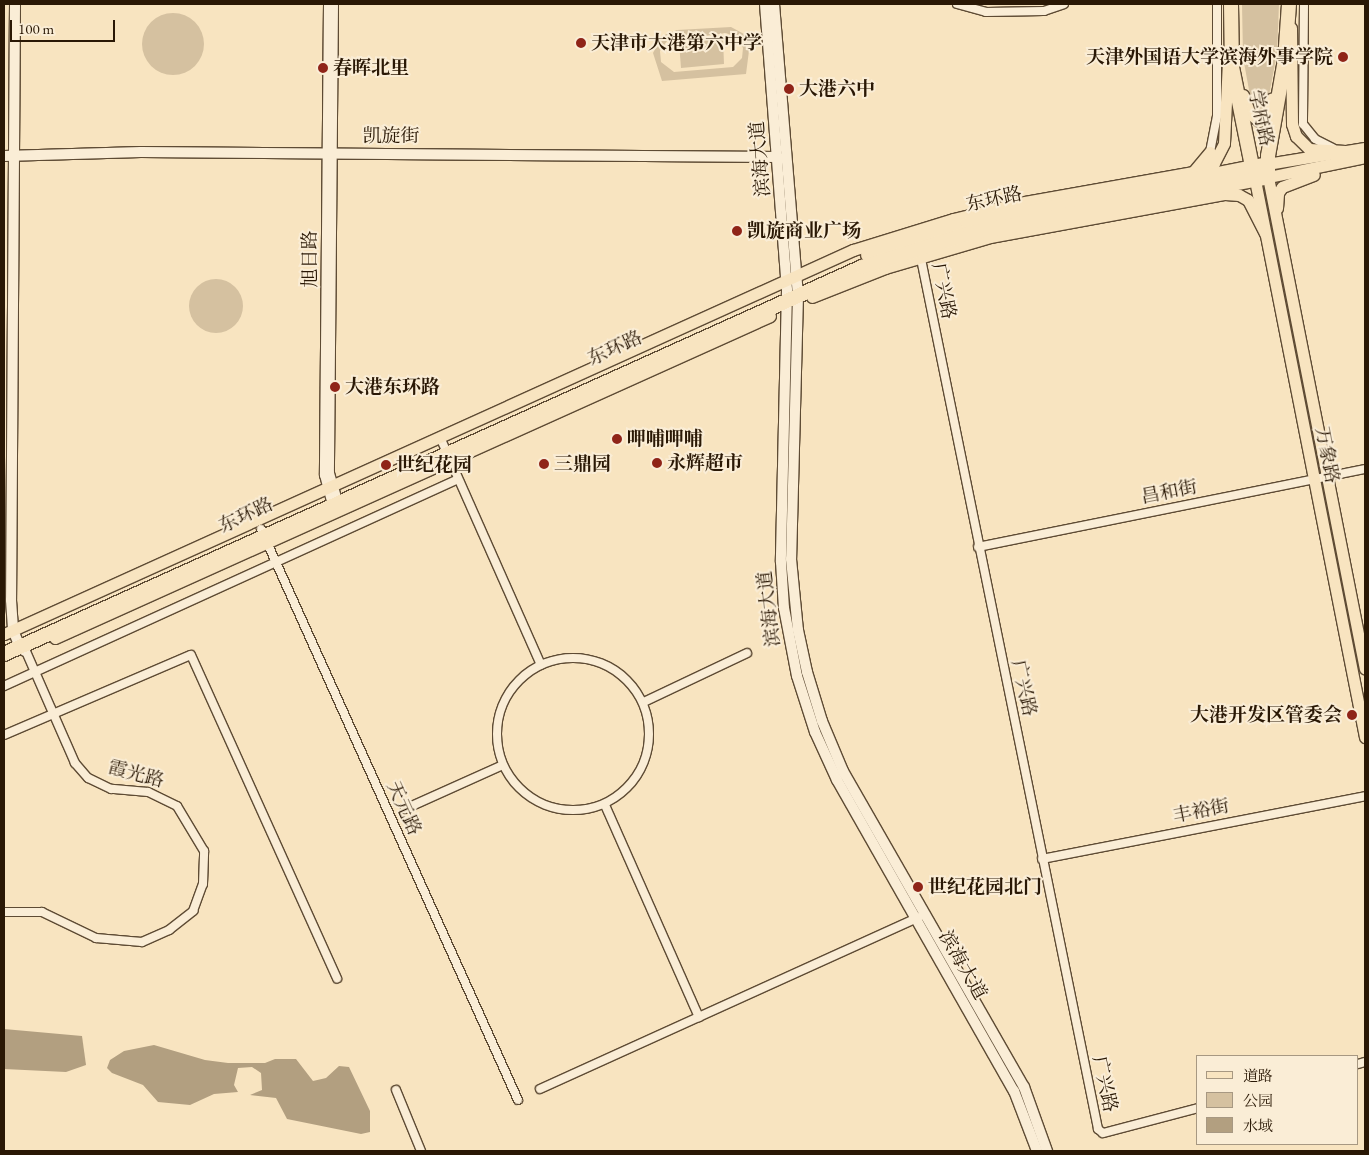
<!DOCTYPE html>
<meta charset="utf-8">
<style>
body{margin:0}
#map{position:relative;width:1369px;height:1155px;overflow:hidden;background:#f8e4c0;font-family:"EB Garamond","Noto Serif SC",serif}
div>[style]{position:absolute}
.green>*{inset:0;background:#d5c1a0}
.round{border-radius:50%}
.water>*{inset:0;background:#b29f80}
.roads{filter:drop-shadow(1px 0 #5e4b34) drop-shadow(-1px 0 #5e4b34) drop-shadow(0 1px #5e4b34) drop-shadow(0 -1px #5e4b34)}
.street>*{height:8px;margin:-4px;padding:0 4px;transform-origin:4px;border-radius:4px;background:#faedd6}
.street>.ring{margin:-4px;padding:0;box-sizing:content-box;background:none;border:8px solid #faedd6;border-radius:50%}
.secondary>*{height:10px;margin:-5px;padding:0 5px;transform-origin:5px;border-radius:5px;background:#faedd6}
.primary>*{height:11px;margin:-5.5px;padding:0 5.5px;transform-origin:5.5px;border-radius:5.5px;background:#f8e4c0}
.highway>*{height:14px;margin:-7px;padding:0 7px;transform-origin:7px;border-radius:7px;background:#f8e4c0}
.dots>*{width:14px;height:14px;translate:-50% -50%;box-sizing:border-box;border:2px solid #faedd6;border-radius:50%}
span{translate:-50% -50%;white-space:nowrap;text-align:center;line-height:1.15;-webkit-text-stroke:4px #faedd6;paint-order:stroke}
.poi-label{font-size:19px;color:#2a1805;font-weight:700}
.left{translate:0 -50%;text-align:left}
.right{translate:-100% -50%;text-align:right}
.street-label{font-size:19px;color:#2a1805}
.frame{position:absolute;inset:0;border:5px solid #2a1805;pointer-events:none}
.legend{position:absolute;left:1196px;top:1055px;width:162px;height:90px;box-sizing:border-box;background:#faedd6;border:1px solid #a79882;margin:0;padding:6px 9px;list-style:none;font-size:15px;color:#2a1805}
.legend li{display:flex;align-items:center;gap:10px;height:25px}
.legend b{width:25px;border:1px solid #a79882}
.scale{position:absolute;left:10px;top:20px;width:105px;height:22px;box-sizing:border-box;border:2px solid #2a1805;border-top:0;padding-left:6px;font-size:15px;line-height:18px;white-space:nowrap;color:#2a1805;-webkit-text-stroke:4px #faedd6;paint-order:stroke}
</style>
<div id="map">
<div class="green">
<div style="clip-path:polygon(1242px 4px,1279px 4px,1277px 53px,1266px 111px,1260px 116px,1253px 112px,1243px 57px)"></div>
<div class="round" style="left:142px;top:13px;width:62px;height:62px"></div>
<div style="clip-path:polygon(evenodd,731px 27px,744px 34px,750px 43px,746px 74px,662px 81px,653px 53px,662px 36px,677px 30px,731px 27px,726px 33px,738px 38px,743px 48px,742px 58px,733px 67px,674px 72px,661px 62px,660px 51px,667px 41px,726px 33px)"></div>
<div style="clip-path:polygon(723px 39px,724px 64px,681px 68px,679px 42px)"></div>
<div class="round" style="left:189px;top:279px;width:54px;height:54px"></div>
</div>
<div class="water">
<div style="clip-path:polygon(4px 1029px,82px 1036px,86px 1065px,66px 1072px,4px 1069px)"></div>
<div style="clip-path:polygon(154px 1045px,205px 1060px,228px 1063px,265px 1063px,275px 1059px,296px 1059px,313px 1081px,326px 1078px,339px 1066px,349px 1067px,370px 1111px,370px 1132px,361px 1134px,287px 1119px,276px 1098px,250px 1095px,262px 1090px,261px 1073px,252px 1067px,238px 1068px,234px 1085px,238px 1092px,214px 1094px,190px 1105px,158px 1102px,143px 1085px,112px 1073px,107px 1068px,110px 1060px,124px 1051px)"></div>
</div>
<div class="roads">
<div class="street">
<div style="left:328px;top:4px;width:471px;rotate:90.5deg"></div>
<div style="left:324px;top:475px;width:34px;rotate:75deg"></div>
<div style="left:334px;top:4px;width:469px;rotate:90.5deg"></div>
<div style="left:330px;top:473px;width:33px;rotate:74deg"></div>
<div style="left:957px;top:4px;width:30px;rotate:15deg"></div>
<div style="left:986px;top:12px;width:58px;rotate:-1deg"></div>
<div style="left:1044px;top:11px;width:21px;rotate:-19deg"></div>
<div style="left:1304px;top:4px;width:120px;rotate:90.5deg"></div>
<div style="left:1303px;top:124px;width:19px;rotate:51deg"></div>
<div style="left:1315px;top:139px;width:20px;rotate:27deg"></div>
<div style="left:1210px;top:152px;width:37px;rotate:-79deg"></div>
<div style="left:1217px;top:116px;width:112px;rotate:-90deg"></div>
<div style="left:920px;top:254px;width:893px;rotate:78.5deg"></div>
<div style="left:1098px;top:1129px;width:6px;rotate:39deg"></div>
<div style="left:1103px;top:1133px;width:98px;rotate:-14.7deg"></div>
<div style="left:440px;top:437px;width:249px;rotate:66.1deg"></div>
<div style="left:261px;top:529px;width:626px;rotate:65.77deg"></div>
<div style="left:978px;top:547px;width:395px;rotate:-11.4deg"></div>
<div class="ring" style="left:497px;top:658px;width:144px;height:144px"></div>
<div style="left:4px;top:686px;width:499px;rotate:-24.5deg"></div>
<div style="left:644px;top:702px;width:114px;rotate:-25.4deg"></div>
<div style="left:4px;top:735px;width:203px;rotate:-23.2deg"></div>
<div style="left:191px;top:655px;width:355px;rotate:65.7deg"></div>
<div style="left:605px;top:805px;width:232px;rotate:66.1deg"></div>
<div style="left:405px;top:809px;width:107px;rotate:-24.2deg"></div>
<div style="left:1042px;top:859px;width:329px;rotate:-11deg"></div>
<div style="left:4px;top:912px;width:38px"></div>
<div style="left:42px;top:912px;width:60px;rotate:25.7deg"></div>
<div style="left:96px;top:938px;width:46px;rotate:5deg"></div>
<div style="left:142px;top:942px;width:30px;rotate:-24deg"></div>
<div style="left:169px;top:930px;width:31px;rotate:-38deg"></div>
<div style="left:193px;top:911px;width:29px;rotate:-70deg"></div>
<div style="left:203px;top:884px;width:33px;rotate:-88deg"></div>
<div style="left:204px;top:851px;width:52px;rotate:-121deg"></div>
<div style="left:177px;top:806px;width:32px;rotate:-154deg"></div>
<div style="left:148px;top:792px;width:37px;rotate:-175deg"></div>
<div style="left:111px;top:789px;width:25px;rotate:-154deg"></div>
<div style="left:88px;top:778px;width:20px;rotate:-131deg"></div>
<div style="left:75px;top:763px;width:127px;rotate:-113.7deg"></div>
<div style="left:1358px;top:1064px;width:7px;rotate:-16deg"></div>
<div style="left:540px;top:1089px;width:416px;rotate:-24.4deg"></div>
<div style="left:396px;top:1090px;width:66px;rotate:67.7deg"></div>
</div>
<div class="secondary">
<div style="left:15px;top:4px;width:596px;rotate:90.38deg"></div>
<div style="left:11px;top:600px;width:30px;rotate:86deg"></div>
<div style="left:13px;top:630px;width:18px;rotate:68deg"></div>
<div style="left:20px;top:647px;width:6px;rotate:39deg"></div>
<div style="left:765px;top:4px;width:287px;rotate:85.6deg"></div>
<div style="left:787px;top:290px;width:272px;rotate:91.3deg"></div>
<div style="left:781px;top:562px;width:46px;rotate:86.3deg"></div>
<div style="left:784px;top:608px;width:69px;rotate:79.2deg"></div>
<div style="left:797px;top:676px;width:59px;rotate:72.2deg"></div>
<div style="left:815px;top:732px;width:53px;rotate:65.4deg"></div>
<div style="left:837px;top:780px;width:358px;rotate:60.4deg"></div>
<div style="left:1014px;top:1091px;width:64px;rotate:69deg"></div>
<div style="left:774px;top:4px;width:292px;rotate:85.3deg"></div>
<div style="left:798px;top:295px;width:264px;rotate:91.5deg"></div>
<div style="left:791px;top:559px;width:71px;rotate:84.4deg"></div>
<div style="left:798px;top:630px;width:43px;rotate:77.9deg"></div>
<div style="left:807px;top:672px;width:51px;rotate:73deg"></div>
<div style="left:822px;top:721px;width:54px;rotate:67.2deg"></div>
<div style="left:843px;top:771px;width:364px;rotate:60.2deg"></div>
<div style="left:1024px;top:1087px;width:68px;rotate:70.2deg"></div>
<div style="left:4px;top:156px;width:137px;rotate:-1.7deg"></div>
<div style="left:141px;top:152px;width:637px;rotate:0.45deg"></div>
</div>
<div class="primary">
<div style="left:1291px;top:28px;width:96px;rotate:89.4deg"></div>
<div style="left:1292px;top:124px;width:13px;rotate:72deg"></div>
<div style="left:1296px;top:136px;width:18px;rotate:45deg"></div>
<div style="left:1309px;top:149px;width:36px;rotate:3deg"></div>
<div style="left:1243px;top:95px;width:20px;rotate:70deg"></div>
<div style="left:1250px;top:114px;width:11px;rotate:38deg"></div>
<div style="left:1259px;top:121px;width:11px;rotate:-34deg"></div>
<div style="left:1268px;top:115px;width:17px;rotate:-77deg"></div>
<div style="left:1365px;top:157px;width:99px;rotate:168.3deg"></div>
<div style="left:1268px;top:177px;width:501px;rotate:78.85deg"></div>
<div style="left:1267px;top:164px;width:99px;rotate:-9.3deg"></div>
<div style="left:1199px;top:178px;width:21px;rotate:-45deg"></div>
<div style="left:1214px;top:163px;width:22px;rotate:-63deg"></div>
<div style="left:1224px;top:143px;width:82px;rotate:-87.2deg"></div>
<div style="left:1255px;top:180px;width:568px;rotate:78.83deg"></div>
<div style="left:1277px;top:208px;width:15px;rotate:-86deg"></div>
<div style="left:1278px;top:193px;width:7px;rotate:-56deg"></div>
<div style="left:1282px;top:187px;width:34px;rotate:-21deg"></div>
<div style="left:812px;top:297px;width:79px;rotate:-21.7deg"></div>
<div style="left:885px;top:268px;width:109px;rotate:-16.4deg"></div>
<div style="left:990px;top:237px;width:239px;rotate:-10.4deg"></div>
<div style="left:1225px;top:194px;width:14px;rotate:4deg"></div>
<div style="left:1239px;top:195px;width:10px;rotate:29deg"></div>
<div style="left:1248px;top:200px;width:38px;rotate:63deg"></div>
<div style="left:4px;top:634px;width:932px;rotate:-24.34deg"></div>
<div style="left:853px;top:250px;width:105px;rotate:-17.2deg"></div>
<div style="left:953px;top:219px;width:68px;rotate:-13.6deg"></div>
<div style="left:1019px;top:203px;width:177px;rotate:-10.1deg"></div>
<div style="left:1193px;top:172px;width:26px;rotate:-50deg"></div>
<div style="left:55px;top:638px;width:784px;rotate:-24.24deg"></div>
</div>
<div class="highway">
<div style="left:1231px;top:4px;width:63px;rotate:89.1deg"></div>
<div style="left:1232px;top:67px;width:111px;rotate:78.6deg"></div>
<div style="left:868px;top:255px;width:105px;rotate:-17.2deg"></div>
<div style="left:968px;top:224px;width:305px;rotate:-11.3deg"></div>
<div style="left:4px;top:654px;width:941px;rotate:-24.28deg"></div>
<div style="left:862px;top:267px;width:113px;rotate:-17.5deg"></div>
<div style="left:970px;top:233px;width:303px;rotate:-10.6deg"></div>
<div style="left:1268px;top:177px;width:21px;rotate:-90deg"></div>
<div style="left:1268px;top:156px;width:97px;rotate:-80deg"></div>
<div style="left:1285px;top:60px;width:56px;rotate:-85.9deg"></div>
</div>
</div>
<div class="dots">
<div style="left:581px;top:43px;background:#8f2418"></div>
<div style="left:1343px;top:57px;background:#8f2418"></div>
<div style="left:323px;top:68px;background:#8f2418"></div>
<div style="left:789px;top:89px;background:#8f2418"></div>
<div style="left:737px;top:231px;background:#8f2418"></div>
<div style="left:335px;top:387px;background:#8f2418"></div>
<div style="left:617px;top:439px;background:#8f2418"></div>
<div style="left:657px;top:463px;background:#8f2418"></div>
<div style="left:544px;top:464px;background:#8f2418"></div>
<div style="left:386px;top:465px;background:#8f2418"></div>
<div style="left:1352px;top:715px;background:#8f2418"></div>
<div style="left:918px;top:887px;background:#8f2418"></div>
</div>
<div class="poi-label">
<span class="left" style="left:591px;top:43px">天津市大港第六中学</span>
<span class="right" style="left:1333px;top:57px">天津外国语大学滨海外事学院</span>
<span class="left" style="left:333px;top:68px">春晖北里</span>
<span class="left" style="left:799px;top:89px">大港六中</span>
<span class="left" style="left:747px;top:231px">凯旋商业广场</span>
<span class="left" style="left:345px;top:387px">大港东环路</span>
<span class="left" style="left:627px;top:439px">呷哺呷哺</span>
<span class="left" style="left:667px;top:463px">永辉超市</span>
<span class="left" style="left:554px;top:464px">三鼎园</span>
<span class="left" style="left:396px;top:465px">世纪花园</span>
<span class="right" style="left:1342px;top:715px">大港开发区管委会</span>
<span class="left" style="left:928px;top:887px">世纪花园北门</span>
</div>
<div class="street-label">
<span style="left:1261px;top:118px;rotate:78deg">学府路</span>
<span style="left:391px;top:136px">凯旋街</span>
<span style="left:760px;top:159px;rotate:-95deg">滨海大道</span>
<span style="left:994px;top:199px;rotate:-12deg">东环路</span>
<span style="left:310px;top:259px;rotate:-90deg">旭日路</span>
<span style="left:944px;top:291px;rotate:79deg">广兴路</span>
<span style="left:615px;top:348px;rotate:-24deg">东环路</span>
<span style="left:1327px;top:455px;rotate:79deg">万象路</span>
<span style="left:1169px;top:492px;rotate:-11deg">昌和街</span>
<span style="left:246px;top:515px;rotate:-25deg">东环路</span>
<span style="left:769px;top:609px;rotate:-97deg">滨海大道</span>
<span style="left:1024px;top:688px;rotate:78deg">广兴路</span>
<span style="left:136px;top:774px;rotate:15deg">霞光路</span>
<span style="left:404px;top:808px;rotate:66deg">天元路</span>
<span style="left:1201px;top:811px;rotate:-11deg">丰裕街</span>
<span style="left:963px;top:965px;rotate:60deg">滨海大道</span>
<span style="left:1105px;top:1084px;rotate:78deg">广兴路</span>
</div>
<div class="frame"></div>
<ul class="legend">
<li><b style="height:6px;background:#f8e4c0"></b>道路</li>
<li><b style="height:14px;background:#d5c1a0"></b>公园</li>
<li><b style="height:14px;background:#b29f80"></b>水域</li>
</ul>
<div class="scale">100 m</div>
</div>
